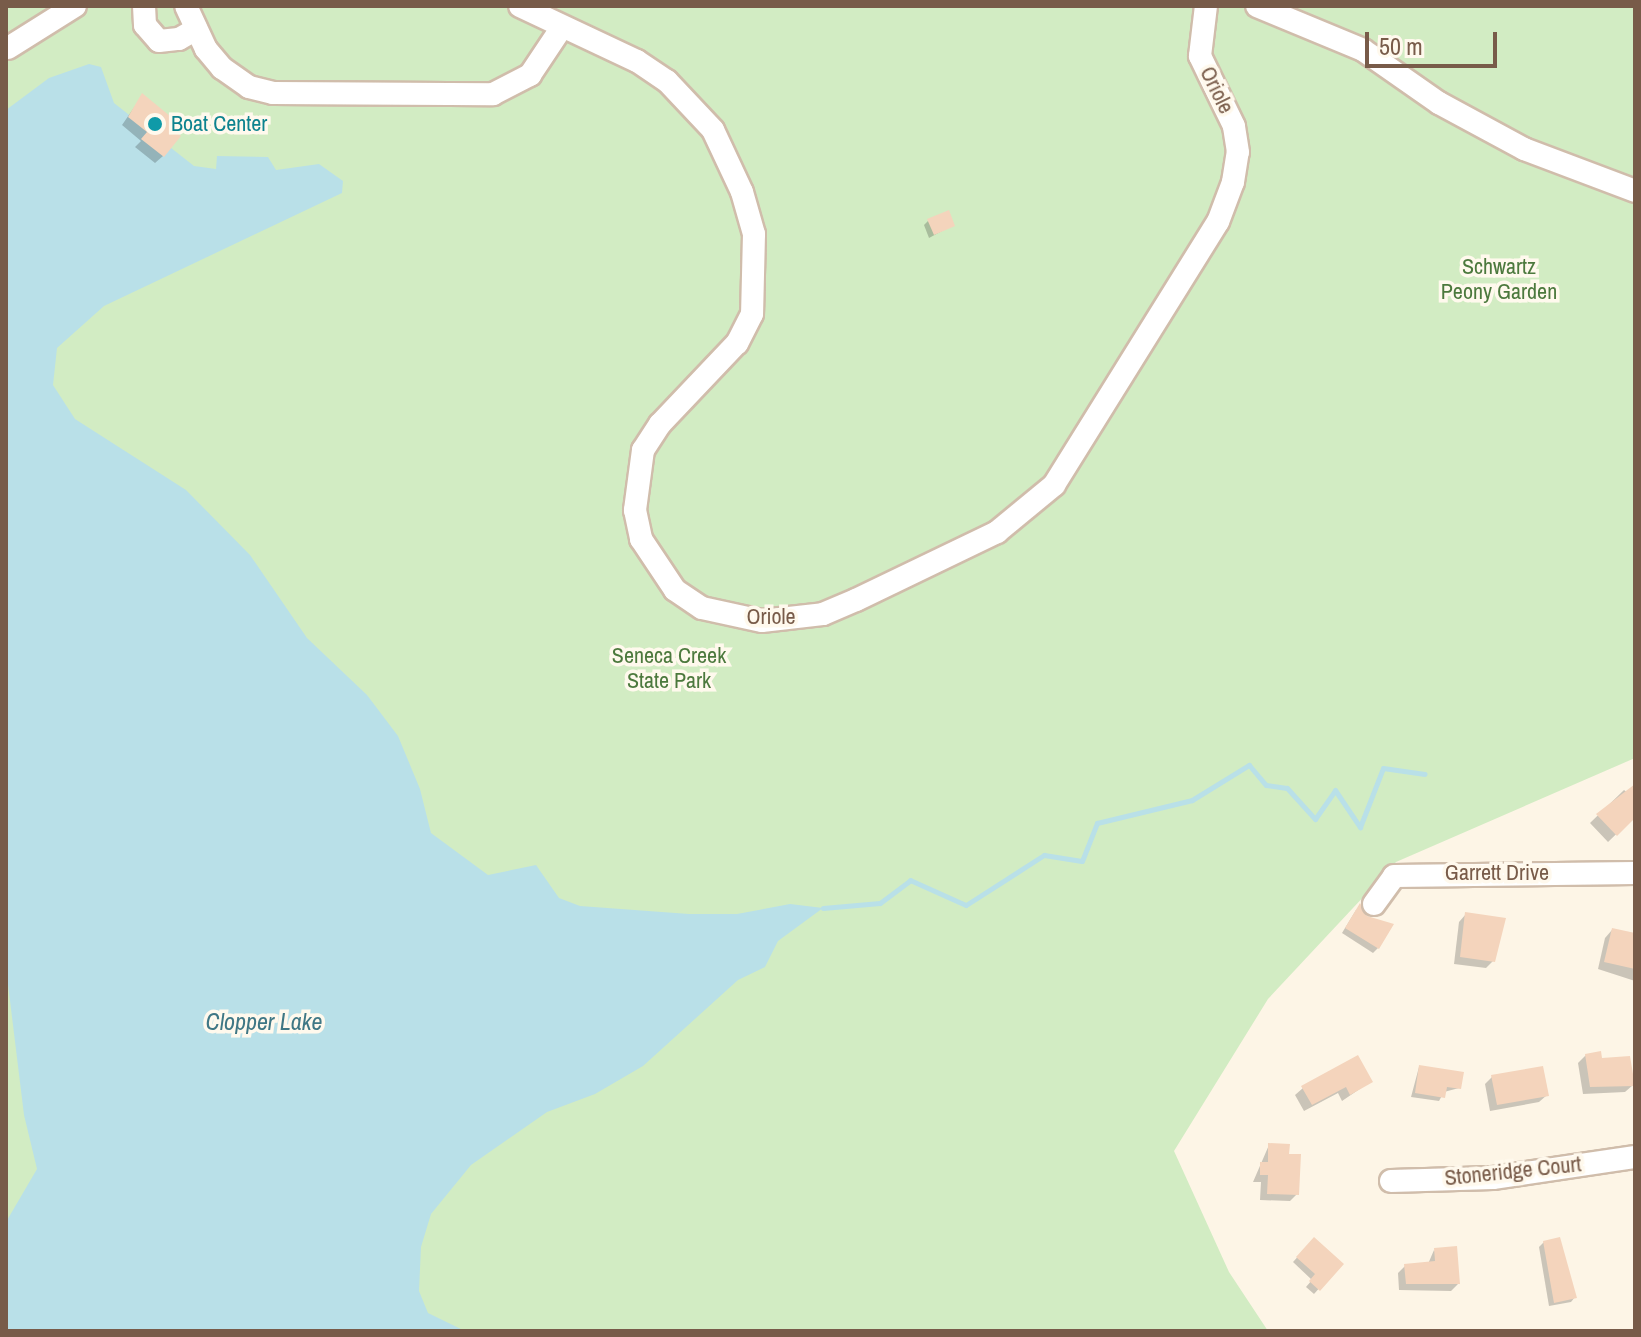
<!DOCTYPE html>
<style>
body{margin:0}
#map{position:relative;width:1641px;height:1337px;overflow:hidden;background:#fdf5e6;font-family:"Archivo Narrow",sans-serif}
div>[style]{position:absolute}
.green>*{inset:0;background:#d2ecc3}
.water>*{inset:0;background:#b9e0e8}
.shadow>*{inset:0;background:#0003}
.stream>*{height:5px;margin:-2.5px;padding:0 2.5px;transform-origin:2.5px;border-radius:2.5px;background:#b9e0e8}
.building>*{inset:0;background:#f4d4bc}
.roads{filter:drop-shadow(2px 0 #d0bdab) drop-shadow(-2px 0 #d0bdab) drop-shadow(0 2px #d0bdab) drop-shadow(0 -2px #d0bdab)}
.minor>*{height:22px;margin:-11px;padding:0 11px;transform-origin:11px;border-radius:11px;background:#fff}
.dots>*{width:22px;height:22px;translate:-50% -50%;box-sizing:border-box;border:4px solid #fff9ed;border-radius:50%}
span{translate:-50% -50%;white-space:nowrap;text-align:center;line-height:1.15;-webkit-text-stroke:7px #fff9ed;paint-order:stroke}
.street-label{font-size:22px;color:#785b49}
.culture-label{font-size:22px;color:#0d838f}
.left{translate:0 -50%;text-align:left}
.park-label{font-size:22px;color:#4c793d}
.water-label{font-size:24px;color:#3f7785;font-style:italic}
.frame{position:absolute;inset:0;border:8px solid #785b49;pointer-events:none}
.scale{position:absolute;left:1365px;top:32px;width:132px;height:36px;box-sizing:border-box;border:4px solid #785b49;border-top:0;padding-left:10px;font-size:24px;line-height:28px;white-space:nowrap;color:#785b49;-webkit-text-stroke:6px #fff9ed;paint-order:stroke}
</style>
<div id="map">
<div class="green">
<div style="clip-path:polygon(6px 6px,1635px 6px,1635px 758px,1396px 862px,1268px 999px,1174px 1151px,1229px 1272px,1268px 1331px,6px 1331px)"></div>
</div>
<div class="water">
<div style="clip-path:polygon(89px 64px,101px 67px,114px 103px,194px 166px,216px 169px,217px 156px,268px 157px,276px 170px,319px 164px,343px 181px,342px 193px,104px 306px,57px 348px,53px 385px,75px 419px,186px 490px,250px 555px,307px 638px,367px 695px,398px 736px,420px 789px,431px 833px,488px 875px,536px 865px,559px 898px,580px 906px,689px 914px,737px 914px,790px 904px,823px 908px,778px 941px,765px 967px,738px 980px,643px 1066px,595px 1094px,547px 1112px,471px 1165px,431px 1214px,421px 1247px,419px 1291px,428px 1313px,465px 1331px,6px 1331px,6px 1222px,37px 1169px,24px 1115px,6px 968px,6px 110px,49px 78px)"></div>
</div>
<div class="shadow">
<div style="clip-path:polygon(142px 96px,168px 127px,163px 156px,155px 163px,135px 147px,141px 141px,122px 125px)"></div>
<div style="clip-path:polygon(929px 220px,953px 225px,929px 238px,924px 225px)"></div>
<div style="clip-path:polygon(1635px 786px,1635px 816px,1608px 842px,1590px 823px,1624px 790px,1628px 793px)"></div>
<div style="clip-path:polygon(1356px 910px,1378px 948px,1373px 953px,1342px 933px)"></div>
<div style="clip-path:polygon(1466px 914px,1493px 961px,1486px 968px,1454px 964px,1459px 922px)"></div>
<div style="clip-path:polygon(1612px 930px,1635px 935px,1635px 981px,1598px 969px,1605px 938px)"></div>
<div style="clip-path:polygon(1586px 1055px,1600px 1061px,1633px 1085px,1625px 1092px,1583px 1094px,1578px 1063px)"></div>
<div style="clip-path:polygon(1419px 1067px,1459px 1088px,1444px 1092px,1439px 1101px,1411px 1097px)"></div>
<div style="clip-path:polygon(1492px 1077px,1547px 1095px,1539px 1102px,1490px 1111px,1485px 1084px)"></div>
<div style="clip-path:polygon(1370px 1082px,1342px 1101px,1338px 1093px,1304px 1111px,1295px 1095px,1303px 1088px)"></div>
<div style="clip-path:polygon(1269px 1145px,1297px 1194px,1290px 1201px,1260px 1200px,1261px 1182px,1253px 1182px)"></div>
<div style="clip-path:polygon(1314px 1239px,1341px 1264px,1314px 1294px,1306px 1287px,1312px 1280px,1293px 1262px)"></div>
<div style="clip-path:polygon(1544px 1242px,1575px 1297px,1571px 1302px,1549px 1306px,1539px 1247px)"></div>
<div style="clip-path:polygon(1434px 1250px,1458px 1284px,1451px 1291px,1399px 1290px,1398px 1273px,1405px 1266px,1428px 1264px)"></div>
</div>
<div class="stream">
<div style="left:823px;top:908px;width:57px;rotate:-5deg"></div>
<div style="left:880px;top:903px;width:38px;rotate:-37deg"></div>
<div style="left:910px;top:880px;width:61px;rotate:24.1deg"></div>
<div style="left:966px;top:905px;width:93px;rotate:-32.7deg"></div>
<div style="left:1044px;top:855px;width:38px;rotate:9deg"></div>
<div style="left:1082px;top:861px;width:41px;rotate:-68.5deg"></div>
<div style="left:1097px;top:823px;width:98px;rotate:-13.6deg"></div>
<div style="left:1192px;top:800px;width:67px;rotate:-31.6deg"></div>
<div style="left:1249px;top:765px;width:26px;rotate:50deg"></div>
<div style="left:1266px;top:785px;width:21px;rotate:8deg"></div>
<div style="left:1287px;top:788px;width:42px;rotate:47.9deg"></div>
<div style="left:1315px;top:819px;width:35px;rotate:-55deg"></div>
<div style="left:1335px;top:790px;width:45px;rotate:56deg"></div>
<div style="left:1360px;top:827px;width:63px;rotate:-68.7deg"></div>
<div style="left:1383px;top:768px;width:42px;rotate:8.1deg"></div>
</div>
<div class="building">
<div style="clip-path:polygon(142px 93px,176px 121px,171px 127px,181px 136px,164px 157px,141px 139px,147px 132px,128px 117px)"></div>
<div style="clip-path:polygon(949px 210px,955px 226px,934px 235px,927px 219px)"></div>
<div style="clip-path:polygon(1635px 784px,1635px 818px,1617px 836px,1596px 814px)"></div>
<div style="clip-path:polygon(1360px 903px,1367px 916px,1394px 924px,1379px 949px,1345px 928px)"></div>
<div style="clip-path:polygon(1465px 912px,1506px 918px,1495px 962px,1460px 957px)"></div>
<div style="clip-path:polygon(1612px 928px,1635px 933px,1635px 969px,1604px 962px)"></div>
<div style="clip-path:polygon(1601px 1051px,1602px 1058px,1630px 1056px,1635px 1086px,1590px 1087px,1585px 1054px)"></div>
<div style="clip-path:polygon(1358px 1055px,1373px 1082px,1350px 1095px,1346px 1087px,1312px 1105px,1301px 1086px)"></div>
<div style="clip-path:polygon(1419px 1065px,1464px 1072px,1461px 1089px,1447px 1087px,1445px 1098px,1415px 1093px)"></div>
<div style="clip-path:polygon(1543px 1066px,1549px 1096px,1497px 1105px,1491px 1075px)"></div>
<div style="clip-path:polygon(1268px 1143px,1290px 1144px,1289px 1154px,1301px 1154px,1299px 1195px,1267px 1194px,1268px 1175px,1260px 1175px,1260px 1162px,1268px 1162px)"></div>
<div style="clip-path:polygon(1314px 1237px,1344px 1264px,1320px 1291px,1309px 1281px,1315px 1274px,1296px 1257px)"></div>
<div style="clip-path:polygon(1560px 1237px,1577px 1298px,1554px 1303px,1543px 1241px)"></div>
<div style="clip-path:polygon(1457px 1246px,1460px 1284px,1406px 1284px,1404px 1264px,1435px 1261px,1434px 1248px)"></div>
</div>
<div class="roads">
<div class="minor">
<div style="left:144px;top:6px;width:19px;rotate:87deg"></div>
<div style="left:145px;top:25px;width:21px;rotate:49deg"></div>
<div style="left:159px;top:41px;width:20px;rotate:-6deg"></div>
<div style="left:179px;top:39px;width:20px;rotate:-30deg"></div>
<div style="left:186px;top:6px;width:47px;rotate:65.1deg"></div>
<div style="left:206px;top:49px;width:25px;rotate:50deg"></div>
<div style="left:222px;top:68px;width:33px;rotate:35deg"></div>
<div style="left:249px;top:87px;width:25px;rotate:14deg"></div>
<div style="left:273px;top:93px;width:220px;rotate:0.3deg"></div>
<div style="left:493px;top:94px;width:42px;rotate:-27.2deg"></div>
<div style="left:530px;top:75px;width:58px;rotate:-56.3deg"></div>
<div style="left:520px;top:6px;width:129px;rotate:25.2deg"></div>
<div style="left:637px;top:61px;width:36px;rotate:34deg"></div>
<div style="left:667px;top:81px;width:67px;rotate:46.8deg"></div>
<div style="left:713px;top:130px;width:68px;rotate:64.9deg"></div>
<div style="left:742px;top:192px;width:44px;rotate:74.1deg"></div>
<div style="left:754px;top:234px;width:80px;rotate:91.4deg"></div>
<div style="left:752px;top:314px;width:33px;rotate:117deg"></div>
<div style="left:737px;top:343px;width:112px;rotate:133.5deg"></div>
<div style="left:660px;top:424px;width:31px;rotate:123deg"></div>
<div style="left:643px;top:450px;width:61px;rotate:97.6deg"></div>
<div style="left:635px;top:510px;width:30px;rotate:78deg"></div>
<div style="left:641px;top:539px;width:61px;rotate:56.3deg"></div>
<div style="left:675px;top:590px;width:32px;rotate:34deg"></div>
<div style="left:702px;top:608px;width:61px;rotate:12.2deg"></div>
<div style="left:762px;top:621px;width:61px;rotate:-6.5deg"></div>
<div style="left:823px;top:614px;width:36px;rotate:-23deg"></div>
<div style="left:856px;top:600px;width:157px;rotate:-25.7deg"></div>
<div style="left:997px;top:532px;width:74px;rotate:-39.5deg"></div>
<div style="left:1054px;top:485px;width:310px;rotate:-58.1deg"></div>
<div style="left:1218px;top:222px;width:43px;rotate:-69.4deg"></div>
<div style="left:1233px;top:182px;width:30px;rotate:-81deg"></div>
<div style="left:1238px;top:152px;width:26px;rotate:-99deg"></div>
<div style="left:1234px;top:126px;width:78px;rotate:-115.9deg"></div>
<div style="left:1200px;top:56px;width:50px;rotate:-83.2deg"></div>
<div style="left:1257px;top:6px;width:115px;rotate:22.5deg"></div>
<div style="left:1363px;top:50px;width:93px;rotate:34.9deg"></div>
<div style="left:1439px;top:103px;width:97px;rotate:28.4deg"></div>
<div style="left:1524px;top:149px;width:119px;rotate:20.7deg"></div>
<div style="left:8px;top:48px;width:79px;rotate:-32.1deg"></div>
<div style="left:1374px;top:904px;width:34px;rotate:-54deg"></div>
<div style="left:1394px;top:876px;width:241px;rotate:-0.7deg"></div>
<div style="left:1391px;top:1181px;width:102px;rotate:-1.7deg"></div>
<div style="left:1493px;top:1178px;width:144px;rotate:-8.4deg"></div>
</div>
</div>
<div class="dots">
<div style="left:155px;top:124px;background:#0f9aa8"></div>
</div>
<div class="street-label">
<span style="left:1217px;top:90px;rotate:64deg">Oriole</span>
<span style="left:771px;top:617px">Oriole</span>
<span style="left:1497px;top:873px">Garrett Drive</span>
<span style="left:1513px;top:1171px;rotate:-6deg">Stoneridge Court</span>
</div>
<div class="culture-label">
<span class="left" style="left:171px;top:124px">Boat Center</span>
</div>
<div class="park-label">
<span style="left:1499px;top:279px">Schwartz<br>Peony Garden</span>
<span style="left:669px;top:668px">Seneca Creek<br>State Park</span>
</div>
<div class="water-label">
<span style="left:264px;top:1022px">Clopper Lake</span>
</div>
<div class="frame"></div>
<div class="scale">50 m</div>
</div>
